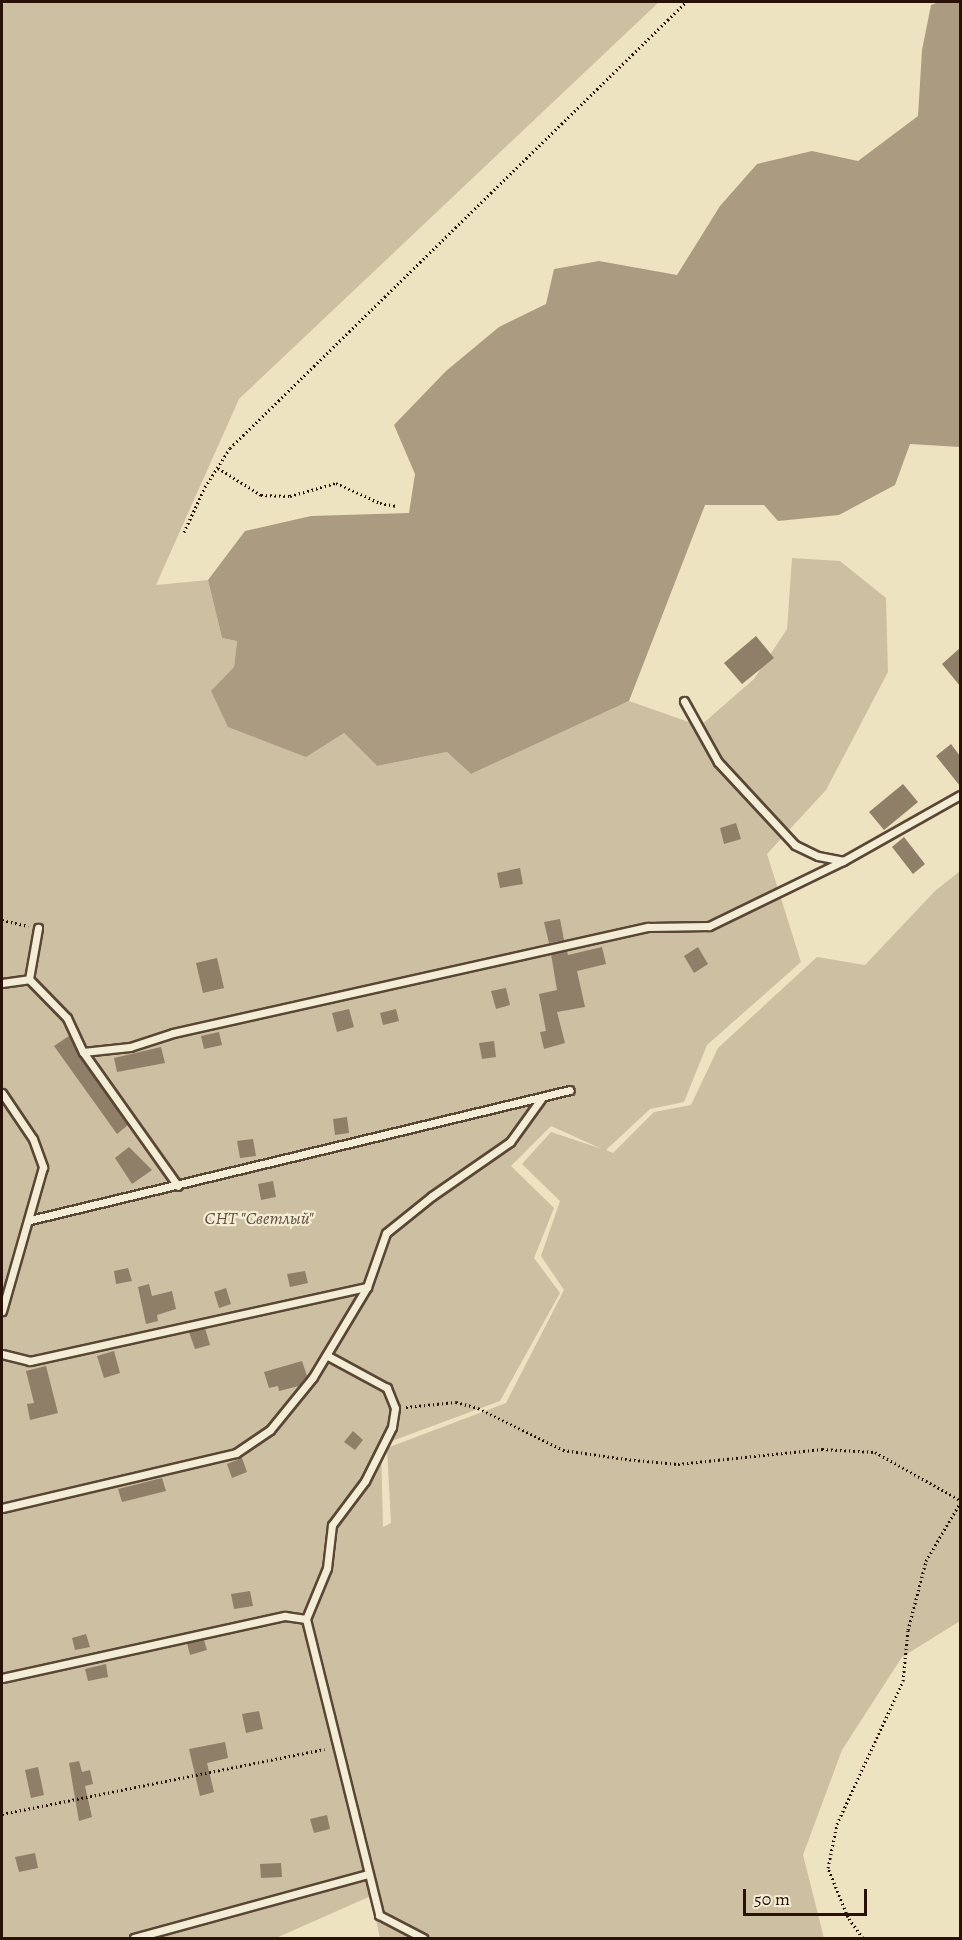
<!DOCTYPE html>
<meta charset="utf-8">
<style>
body{margin:0}
#map{position:relative;width:962px;height:1940px;overflow:hidden;background:#eee3c0;font-family:Alegreya,serif}
div>[style]{position:absolute}
.green>*{inset:0;background:#cdbfa1}
.water>*{inset:0;background:#ab9c81}
.building>*{inset:0;background:#8f7e68}
.path>*{height:3px;margin-top:-1.5px;transform-origin:0;background:repeating-linear-gradient(90deg,#291108 0 1.5px,transparent 0 4.5px)}
.roads{filter:drop-shadow(2px 0 #5a4636) drop-shadow(-2px 0 #5a4636) drop-shadow(0 2px #5a4636) drop-shadow(0 -2px #5a4636)}
.lane>*{height:7px;margin:-3.5px;padding:0 3.5px;transform-origin:3.5px;border-radius:3.5px;background:#f4edd6}
span{translate:-50% -50%;white-space:nowrap;text-align:center;line-height:1.15;-webkit-text-stroke:4.5px #f4edd6;paint-order:stroke}
.park-label{font-size:18px;color:#624e3e;font-style:italic}
.frame{position:absolute;inset:0;border:3px solid #291108;pointer-events:none}
.scale{position:absolute;left:743px;top:1889px;width:124px;height:27px;box-sizing:border-box;border:3px solid #291108;border-top:0;padding-left:8px;font-size:18px;line-height:21px;white-space:nowrap;color:#291108;-webkit-text-stroke:4px #f4edd6;paint-order:stroke}
</style>
<div id="map">
<div class="green">
<div style="clip-path:polygon(evenodd,2px 2px,659px 2px,239px 399px,156px 585px,208px 580px,222px 638px,237px 641px,234px 667px,344px 733px,377px 766px,447px 752px,471px 774px,629px 701px,700px 726px,754px 679px,787px 629px,792px 558px,840px 561px,886px 598px,888px 672px,826px 790px,767px 854px,801px 962px,707px 1045px,684px 1102px,650px 1109px,606px 1150px,613px 1153px,654px 1112px,691px 1105px,718px 1048px,817px 957px,865px 965px,935px 891px,960px 871px,960px 1621px,902px 1657px,842px 1750px,803px 1855px,824px 1938px,380px 1938px,371px 1896px,276px 1938px,2px 1938px,2px 2px,551px 1126px,602px 1149px,551px 1132px,522px 1164px,560px 1201px,541px 1256px,564px 1290px,506px 1403px,387px 1448px,391px 1523px,383px 1527px,381px 1445px,500px 1401px,560px 1293px,534px 1258px,554px 1208px,511px 1166px,551px 1126px)"></div>
</div>
<div class="water">
<div style="clip-path:polygon(939px 2px,960px 2px,960px 447px,910px 444px,895px 485px,839px 515px,778px 521px,764px 505px,705px 505px,629px 701px,471px 774px,447px 752px,377px 766px,344px 733px,306px 757px,228px 727px,211px 691px,234px 667px,237px 641px,222px 638px,208px 580px,245px 531px,311px 516px,409px 513px,415px 474px,394px 425px,446px 371px,499px 327px,546px 304px,554px 269px,599px 261px,677px 275px,720px 206px,757px 164px,812px 151px,858px 161px,918px 116px,922px 50px,931px 5px)"></div>
</div>
<div class="building">
<div style="clip-path:polygon(756px 636px,774px 658px,742px 684px,724px 663px)"></div>
<div style="clip-path:polygon(960px 648px,960px 686px,942px 664px)"></div>
<div style="clip-path:polygon(951px 744px,960px 756px,960px 786px,936px 756px)"></div>
<div style="clip-path:polygon(903px 784px,918px 802px,884px 830px,869px 812px)"></div>
<div style="clip-path:polygon(736px 823px,741px 839px,724px 844px,720px 828px)"></div>
<div style="clip-path:polygon(904px 837px,925px 864px,913px 874px,892px 847px)"></div>
<div style="clip-path:polygon(520px 868px,523px 884px,500px 888px,497px 873px)"></div>
<div style="clip-path:polygon(560px 919px,564px 940px,549px 943px,544px 922px)"></div>
<div style="clip-path:polygon(602px 947px,606px 964px,577px 971px,585px 1007px,557px 1012px,565px 1043px,544px 1049px,540px 1032px,546px 1031px,539px 994px,557px 990px,551px 954px,567px 951px,568px 955px)"></div>
<div style="clip-path:polygon(698px 947px,708px 964px,694px 973px,684px 956px)"></div>
<div style="clip-path:polygon(217px 958px,224px 988px,203px 993px,196px 963px)"></div>
<div style="clip-path:polygon(506px 988px,510px 1005px,496px 1009px,491px 991px)"></div>
<div style="clip-path:polygon(349px 1009px,354px 1027px,337px 1032px,332px 1013px)"></div>
<div style="clip-path:polygon(396px 1009px,399px 1021px,383px 1025px,380px 1013px)"></div>
<div style="clip-path:polygon(219px 1032px,222px 1045px,204px 1049px,201px 1036px)"></div>
<div style="clip-path:polygon(69px 1036px,128px 1125px,117px 1134px,54px 1046px)"></div>
<div style="clip-path:polygon(494px 1041px,496px 1057px,482px 1059px,479px 1043px)"></div>
<div style="clip-path:polygon(161px 1047px,165px 1063px,117px 1072px,114px 1058px)"></div>
<div style="clip-path:polygon(347px 1117px,349px 1133px,335px 1135px,333px 1119px)"></div>
<div style="clip-path:polygon(253px 1139px,256px 1156px,240px 1158px,237px 1141px)"></div>
<div style="clip-path:polygon(129px 1147px,152px 1170px,132px 1184px,115px 1158px)"></div>
<div style="clip-path:polygon(273px 1181px,276px 1197px,261px 1200px,258px 1184px)"></div>
<div style="clip-path:polygon(128px 1268px,132px 1281px,116px 1284px,114px 1271px)"></div>
<div style="clip-path:polygon(305px 1271px,308px 1283px,290px 1287px,287px 1274px)"></div>
<div style="clip-path:polygon(149px 1284px,152px 1296px,172px 1291px,176px 1309px,157px 1315px,158px 1321px,146px 1324px,138px 1287px)"></div>
<div style="clip-path:polygon(226px 1288px,231px 1304px,219px 1308px,214px 1292px)"></div>
<div style="clip-path:polygon(205px 1328px,210px 1345px,195px 1349px,189px 1332px)"></div>
<div style="clip-path:polygon(114px 1351px,120px 1373px,104px 1378px,97px 1356px)"></div>
<div style="clip-path:polygon(302px 1361px,307px 1376px,299px 1386px,279px 1391px,278px 1386px,269px 1388px,264px 1372px)"></div>
<div style="clip-path:polygon(46px 1366px,58px 1413px,30px 1420px,27px 1404px,34px 1403px,26px 1371px)"></div>
<div style="clip-path:polygon(353px 1431px,363px 1440px,355px 1450px,344px 1442px)"></div>
<div style="clip-path:polygon(242px 1458px,247px 1472px,232px 1478px,227px 1464px)"></div>
<div style="clip-path:polygon(162px 1478px,166px 1491px,122px 1502px,118px 1489px)"></div>
<div style="clip-path:polygon(250px 1591px,253px 1606px,234px 1609px,231px 1594px)"></div>
<div style="clip-path:polygon(86px 1634px,90px 1647px,75px 1650px,72px 1638px)"></div>
<div style="clip-path:polygon(204px 1640px,207px 1650px,190px 1655px,187px 1643px)"></div>
<div style="clip-path:polygon(106px 1664px,108px 1677px,88px 1681px,85px 1669px)"></div>
<div style="clip-path:polygon(259px 1711px,263px 1729px,246px 1733px,242px 1714px)"></div>
<div style="clip-path:polygon(225px 1742px,228px 1758px,207px 1763px,214px 1792px,200px 1796px,189px 1749px)"></div>
<div style="clip-path:polygon(79px 1761px,82px 1772px,90px 1770px,93px 1784px,85px 1786px,92px 1817px,79px 1821px,69px 1763px)"></div>
<div style="clip-path:polygon(38px 1767px,44px 1795px,31px 1798px,25px 1770px)"></div>
<div style="clip-path:polygon(327px 1815px,330px 1829px,314px 1833px,310px 1819px)"></div>
<div style="clip-path:polygon(35px 1853px,38px 1868px,19px 1872px,15px 1857px)"></div>
<div style="clip-path:polygon(281px 1863px,282px 1877px,261px 1878px,260px 1864px)"></div>
</div>
<div class="path">
<div style="left:218px;top:468px;width:51px;rotate:32.1deg"></div>
<div style="left:261px;top:495px;width:29px;rotate:2deg"></div>
<div style="left:290px;top:496px;width:48px;rotate:-15.8deg"></div>
<div style="left:336px;top:483px;width:48px;rotate:24.4deg"></div>
<div style="left:380px;top:503px;width:17px;rotate:10deg"></div>
<div style="left:184px;top:532px;width:50px;rotate:-65deg"></div>
<div style="left:205px;top:487px;width:46px;rotate:-57.3deg"></div>
<div style="left:230px;top:448px;width:638px;rotate:-44.36deg"></div>
<div style="left:2px;top:920px;width:27px;rotate:13deg"></div>
<div style="left:406px;top:1407px;width:50px;rotate:-5.7deg"></div>
<div style="left:456px;top:1402px;width:23px;rotate:15deg"></div>
<div style="left:478px;top:1408px;width:95px;rotate:26.3deg"></div>
<div style="left:563px;top:1450px;width:63px;rotate:8.3deg"></div>
<div style="left:625px;top:1459px;width:53px;rotate:5.4deg"></div>
<div style="left:678px;top:1464px;width:145px;rotate:-5.9deg"></div>
<div style="left:822px;top:1449px;width:53px;rotate:3.2deg"></div>
<div style="left:875px;top:1452px;width:98px;rotate:29.5deg"></div>
<div style="left:2px;top:1814px;width:329px;rotate:-11.4deg"></div>
<div style="left:863px;top:1938px;width:26px;rotate:-126deg"></div>
<div style="left:848px;top:1917px;width:53px;rotate:-112.2deg"></div>
<div style="left:828px;top:1868px;width:45px;rotate:-78.4deg"></div>
<div style="left:837px;top:1824px;width:157px;rotate:-65.2deg"></div>
<div style="left:903px;top:1681px;width:51px;rotate:-84.4deg"></div>
<div style="left:908px;top:1630px;width:71px;rotate:-75.4deg"></div>
<div style="left:926px;top:1561px;width:67px;rotate:-59.6deg"></div>
</div>
<div class="roads">
<div class="lane">
<div style="left:684px;top:701px;width:70px;rotate:60.9deg"></div>
<div style="left:718px;top:762px;width:113px;rotate:47.1deg"></div>
<div style="left:795px;top:845px;width:25px;rotate:26deg"></div>
<div style="left:818px;top:856px;width:25px;rotate:11deg"></div>
<div style="left:843px;top:861px;width:134px;rotate:-29.4deg"></div>
<div style="left:29px;top:979px;width:52px;rotate:-80deg"></div>
<div style="left:2px;top:983px;width:27px;rotate:-8deg"></div>
<div style="left:29px;top:979px;width:54px;rotate:45.7deg"></div>
<div style="left:67px;top:1018px;width:38px;rotate:65deg"></div>
<div style="left:83px;top:1052px;width:164px;rotate:54.7deg"></div>
<div style="left:83px;top:1052px;width:47px;rotate:-6.1deg"></div>
<div style="left:130px;top:1047px;width:45px;rotate:-18deg"></div>
<div style="left:173px;top:1033px;width:487px;rotate:-12.6deg"></div>
<div style="left:648px;top:927px;width:61px;rotate:-0.9deg"></div>
<div style="left:709px;top:926px;width:149px;rotate:-25.9deg"></div>
<div style="left:2px;top:1093px;width:55px;rotate:56deg"></div>
<div style="left:33px;top:1139px;width:30px;rotate:70deg"></div>
<div style="left:43px;top:1167px;width:150px;rotate:105.9deg"></div>
<div style="left:30px;top:1220px;width:555px;rotate:-13.54deg"></div>
<div style="left:2px;top:1354px;width:29px;rotate:14deg"></div>
<div style="left:30px;top:1361px;width:345px;rotate:-12.4deg"></div>
<div style="left:2px;top:1508px;width:240px;rotate:-13.2deg"></div>
<div style="left:236px;top:1453px;width:41px;rotate:-34.1deg"></div>
<div style="left:270px;top:1430px;width:68px;rotate:-50.9deg"></div>
<div style="left:313px;top:1377px;width:105px;rotate:-59deg"></div>
<div style="left:367px;top:1287px;width:57px;rotate:-70.6deg"></div>
<div style="left:386px;top:1233px;width:59px;rotate:-38.8deg"></div>
<div style="left:432px;top:1196px;width:95px;rotate:-34.7deg"></div>
<div style="left:510px;top:1142px;width:53px;rotate:-54.2deg"></div>
<div style="left:306px;top:1619px;width:55px;rotate:-67.6deg"></div>
<div style="left:327px;top:1568px;width:43px;rotate:-83.4deg"></div>
<div style="left:332px;top:1525px;width:55px;rotate:-53.1deg"></div>
<div style="left:365px;top:1481px;width:60px;rotate:-63.4deg"></div>
<div style="left:392px;top:1427px;width:19px;rotate:-81deg"></div>
<div style="left:395px;top:1408px;width:22px;rotate:-112deg"></div>
<div style="left:387px;top:1388px;width:69px;rotate:-151.6deg"></div>
<div style="left:2px;top:1678px;width:290px;rotate:-12.4deg"></div>
<div style="left:285px;top:1616px;width:21px;rotate:8deg"></div>
<div style="left:306px;top:1619px;width:305px;rotate:76.1deg"></div>
<div style="left:379px;top:1915px;width:50px;rotate:27.6deg"></div>
<div style="left:134px;top:1938px;width:243px;rotate:-15.3deg"></div>
</div>
</div>
<div class="park-label">
<span style="left:259px;top:1218px">СНТ "Светлый"</span>
</div>
<div class="frame"></div>
<div class="scale">50 m</div>
</div>
